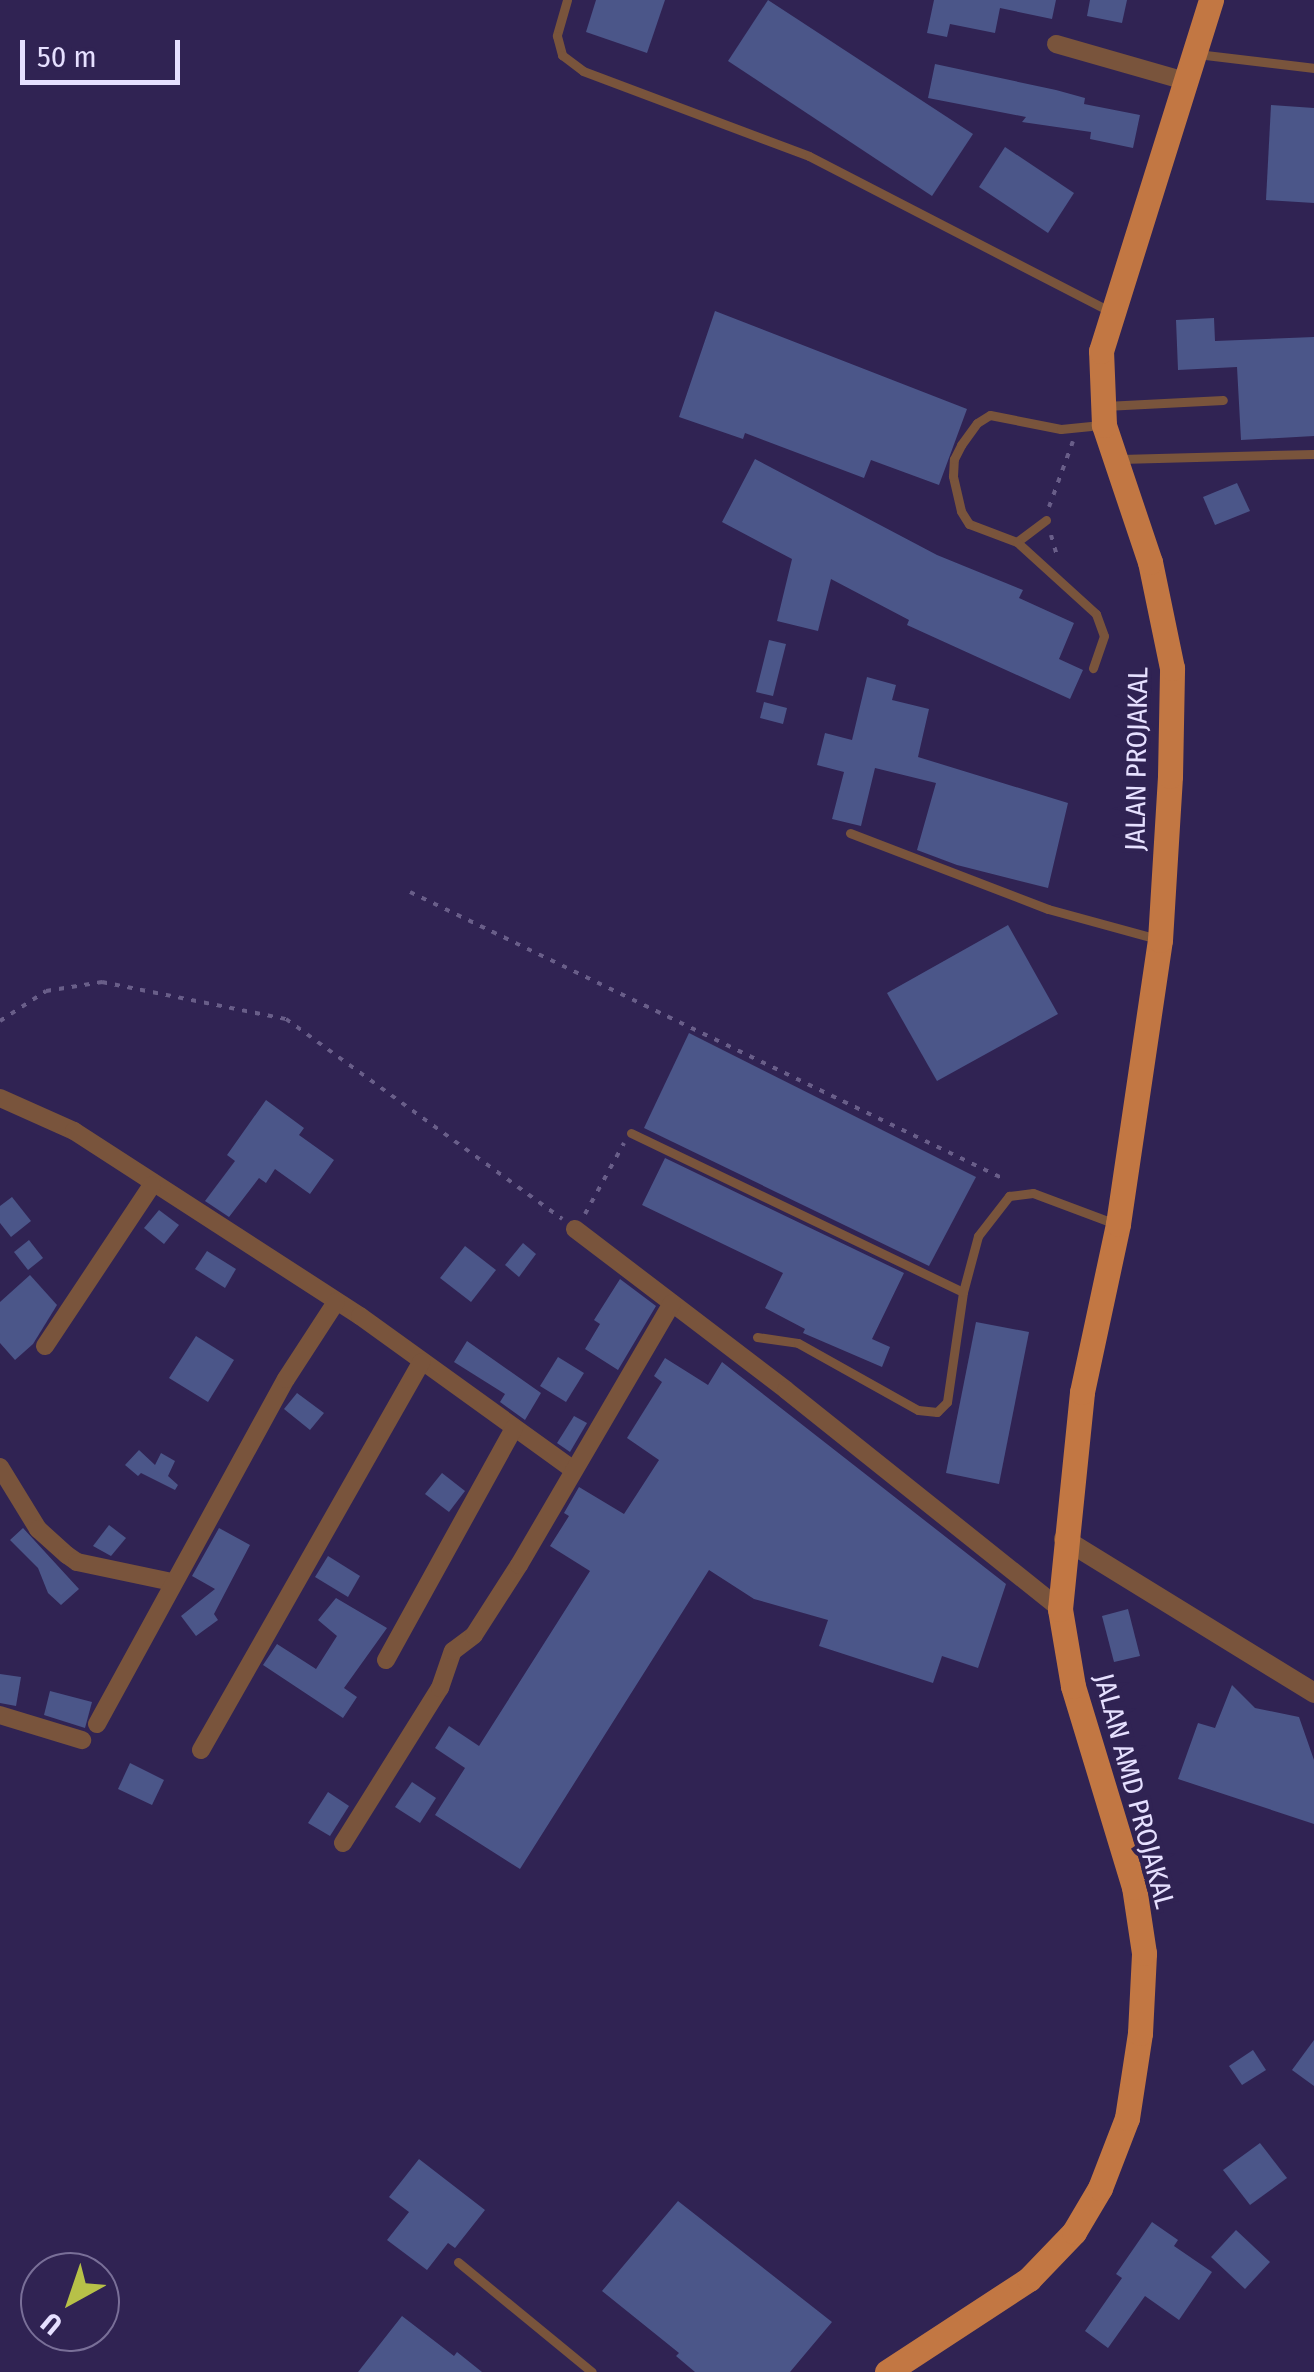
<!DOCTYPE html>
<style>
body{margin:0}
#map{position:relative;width:1314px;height:2372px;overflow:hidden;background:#302353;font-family:"Fira Sans Condensed",sans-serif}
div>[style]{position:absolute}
.building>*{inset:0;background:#4b5689}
.path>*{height:4px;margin-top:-2px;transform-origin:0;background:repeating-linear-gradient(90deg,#695e89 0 5px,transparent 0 13px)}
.service>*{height:9px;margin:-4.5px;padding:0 4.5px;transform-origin:4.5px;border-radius:4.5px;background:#79543c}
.minor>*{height:18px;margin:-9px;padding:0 9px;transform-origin:9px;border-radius:9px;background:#79543c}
.tertiary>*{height:20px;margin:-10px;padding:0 10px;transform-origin:10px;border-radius:10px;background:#79543c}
.primary>*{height:25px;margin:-12.5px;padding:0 12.5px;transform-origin:12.5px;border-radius:12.5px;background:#c27743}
span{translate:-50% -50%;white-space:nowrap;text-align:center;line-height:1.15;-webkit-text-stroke:8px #302353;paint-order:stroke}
.street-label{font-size:28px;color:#e6e0ff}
.north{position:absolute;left:20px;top:2252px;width:100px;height:100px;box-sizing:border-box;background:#302353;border:2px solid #796f98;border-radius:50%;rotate:220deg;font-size:28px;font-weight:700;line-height:40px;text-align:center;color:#e6e0ff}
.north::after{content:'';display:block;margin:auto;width:35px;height:45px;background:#b7c148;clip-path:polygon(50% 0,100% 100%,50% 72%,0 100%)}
.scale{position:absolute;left:20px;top:40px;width:160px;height:45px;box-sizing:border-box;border:5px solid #e6e0ff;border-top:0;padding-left:12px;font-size:30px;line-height:35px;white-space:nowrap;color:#e6e0ff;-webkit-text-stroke:8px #302353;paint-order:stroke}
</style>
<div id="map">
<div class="building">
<div style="clip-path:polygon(596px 0,665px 0,647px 53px,586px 32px)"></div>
<div style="clip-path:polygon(768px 0,973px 134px,932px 196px,728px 61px)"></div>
<div style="clip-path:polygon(934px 0,1056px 0,1052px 19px,1000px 8px,995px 33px,950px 24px,947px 37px,927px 33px)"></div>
<div style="clip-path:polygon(1090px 0,1127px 0,1122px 23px,1087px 16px)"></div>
<div style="clip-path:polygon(935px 64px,1056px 90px,1085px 98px,1084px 104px,1140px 115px,1133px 148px,1090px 139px,1091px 132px,1022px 122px,1026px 117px,928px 98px)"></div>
<div style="clip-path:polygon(1271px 105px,1314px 108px,1314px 203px,1266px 200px)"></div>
<div style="clip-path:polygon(1005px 147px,1074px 193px,1048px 233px,979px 187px)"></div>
<div style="clip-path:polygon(715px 311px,967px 409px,939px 485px,871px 460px,864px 478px,745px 433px,743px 439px,679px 417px)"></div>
<div style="clip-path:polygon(1214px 318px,1215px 341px,1314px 337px,1314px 436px,1241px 440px,1237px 367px,1178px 370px,1176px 320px)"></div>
<div style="clip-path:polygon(755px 459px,937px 555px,1023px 590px,1019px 598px,1074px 623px,1059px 659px,1083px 670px,1070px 699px,907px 625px,909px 620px,831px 579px,818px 631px,777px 621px,792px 559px,722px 522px)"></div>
<div style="clip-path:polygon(1237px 483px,1250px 511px,1215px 525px,1203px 497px)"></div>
<div style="clip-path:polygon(769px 640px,786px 644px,773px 696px,756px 692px)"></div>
<div style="clip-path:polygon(867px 677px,896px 685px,892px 700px,929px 709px,918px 757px,1068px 803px,1048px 888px,957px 865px,917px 850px,936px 783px,875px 768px,861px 826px,832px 819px,844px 772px,817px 765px,825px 733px,852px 740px)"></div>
<div style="clip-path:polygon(764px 702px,787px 708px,783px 724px,760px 718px)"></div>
<div style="clip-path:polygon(1008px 925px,1058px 1014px,937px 1081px,887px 993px)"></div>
<div style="clip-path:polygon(689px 1033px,976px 1177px,929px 1266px,644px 1128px)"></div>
<div style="clip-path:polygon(266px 1100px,304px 1128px,299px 1135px,334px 1160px,310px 1194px,275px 1169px,266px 1183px,259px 1178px,229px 1217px,205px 1201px,235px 1161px,227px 1155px)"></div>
<div style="clip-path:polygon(665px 1158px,904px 1273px,872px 1339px,890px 1347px,882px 1367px,803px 1333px,805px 1329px,765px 1308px,783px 1273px,642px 1205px)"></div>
<div style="clip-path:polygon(12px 1197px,31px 1221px,11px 1237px,0 1223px,0 1206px)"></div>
<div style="clip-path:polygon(159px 1210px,179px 1225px,164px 1244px,144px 1228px)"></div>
<div style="clip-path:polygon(29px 1240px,43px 1258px,28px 1270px,14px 1252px)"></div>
<div style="clip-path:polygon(523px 1243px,536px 1254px,519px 1277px,505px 1265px)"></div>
<div style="clip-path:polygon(465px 1246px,496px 1270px,471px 1302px,440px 1278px)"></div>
<div style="clip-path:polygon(207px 1251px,236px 1269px,225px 1288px,195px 1269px)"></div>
<div style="clip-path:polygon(30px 1275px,57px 1305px,33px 1344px,15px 1360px,0 1343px,0 1302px)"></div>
<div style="clip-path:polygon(620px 1279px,656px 1306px,618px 1370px,585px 1349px,600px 1324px,594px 1320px)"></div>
<div style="clip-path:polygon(976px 1322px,1029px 1332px,999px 1484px,946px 1473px)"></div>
<div style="clip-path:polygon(196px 1336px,234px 1360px,208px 1402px,169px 1378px)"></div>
<div style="clip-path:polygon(467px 1341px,541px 1393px,525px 1420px,500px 1402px,505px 1394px,454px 1362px)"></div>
<div style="clip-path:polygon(558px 1357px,584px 1373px,566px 1402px,540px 1386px)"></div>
<div style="clip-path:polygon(665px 1358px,708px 1385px,722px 1362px,1006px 1584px,978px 1668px,942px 1656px,933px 1683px,819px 1646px,828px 1620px,754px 1599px,709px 1570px,520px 1869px,435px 1815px,465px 1768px,435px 1748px,449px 1726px,479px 1746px,590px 1571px,550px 1546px,569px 1516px,564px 1513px,579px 1487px,624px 1514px,659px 1460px,627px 1438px,662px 1382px,654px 1376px)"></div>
<div style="clip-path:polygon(297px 1393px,324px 1413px,310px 1430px,284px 1409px)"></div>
<div style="clip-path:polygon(574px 1416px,587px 1423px,570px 1452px,557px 1443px)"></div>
<div style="clip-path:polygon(139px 1450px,155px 1465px,161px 1453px,175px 1461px,168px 1476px,178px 1485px,175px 1490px,141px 1473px,138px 1476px,125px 1465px)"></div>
<div style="clip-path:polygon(442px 1473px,465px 1491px,449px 1512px,425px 1494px)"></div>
<div style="clip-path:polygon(109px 1525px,126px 1538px,111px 1556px,93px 1546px)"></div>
<div style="clip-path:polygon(23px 1528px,79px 1589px,61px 1605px,48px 1593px,38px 1568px,10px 1540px)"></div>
<div style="clip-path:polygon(219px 1528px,250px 1545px,214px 1614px,218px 1620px,196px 1636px,181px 1616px,215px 1589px,192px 1576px)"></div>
<div style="clip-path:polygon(328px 1556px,360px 1576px,348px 1597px,315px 1577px)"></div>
<div style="clip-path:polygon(336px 1598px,387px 1628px,344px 1688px,357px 1697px,343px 1718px,263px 1665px,277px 1644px,316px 1669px,337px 1636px,318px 1620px)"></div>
<div style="clip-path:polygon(1128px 1609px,1140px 1656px,1114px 1662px,1102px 1616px)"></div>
<div style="clip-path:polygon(0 1674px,21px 1677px,16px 1706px,0 1703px)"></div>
<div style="clip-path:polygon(1232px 1685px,1255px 1708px,1299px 1717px,1314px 1760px,1314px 1824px,1178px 1779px,1198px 1723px,1215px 1728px)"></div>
<div style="clip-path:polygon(50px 1691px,92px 1702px,85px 1728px,44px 1715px)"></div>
<div style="clip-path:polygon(130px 1763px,164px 1780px,152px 1805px,118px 1789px)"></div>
<div style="clip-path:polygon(412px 1782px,436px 1798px,420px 1823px,395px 1807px)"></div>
<div style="clip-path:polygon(328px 1792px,349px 1806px,330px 1836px,308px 1823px)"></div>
<div style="clip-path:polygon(1314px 2040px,1314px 2086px,1292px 2070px)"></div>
<div style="clip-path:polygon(1253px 2050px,1266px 2070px,1242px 2085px,1229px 2066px)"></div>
<div style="clip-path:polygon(1260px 2143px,1287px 2178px,1250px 2205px,1223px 2170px)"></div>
<div style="clip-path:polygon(419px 2159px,485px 2210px,455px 2248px,448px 2243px,427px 2270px,387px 2240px,409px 2212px,389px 2197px)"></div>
<div style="clip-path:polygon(678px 2201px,832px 2322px,790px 2372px,695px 2372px,676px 2356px,679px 2353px,602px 2291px)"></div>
<div style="clip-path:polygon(1152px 2222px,1178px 2240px,1174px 2246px,1212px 2272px,1179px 2320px,1145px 2296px,1108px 2348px,1085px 2331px,1122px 2278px,1116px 2274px)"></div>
<div style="clip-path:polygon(1236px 2230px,1270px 2262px,1245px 2289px,1211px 2257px)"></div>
<div style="clip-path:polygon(402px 2316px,454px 2356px,457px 2352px,482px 2372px,358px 2372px)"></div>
</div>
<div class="path">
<div style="left:1049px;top:507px;width:70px;rotate:-70deg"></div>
<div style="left:1051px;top:535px;width:25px;rotate:74deg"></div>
<div style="left:410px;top:892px;width:662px;rotate:25.79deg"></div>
<div style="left:0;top:1021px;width:55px;rotate:-33.1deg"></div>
<div style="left:46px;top:991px;width:57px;rotate:-9.1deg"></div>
<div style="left:102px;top:982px;width:188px;rotate:11.4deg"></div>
<div style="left:286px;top:1019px;width:341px;rotate:35.9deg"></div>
<div style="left:585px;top:1214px;width:81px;rotate:-61.2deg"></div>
</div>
<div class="service">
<div style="left:567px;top:0;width:37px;rotate:106deg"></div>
<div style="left:557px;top:36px;width:20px;rotate:75deg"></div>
<div style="left:562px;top:55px;width:26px;rotate:37deg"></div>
<div style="left:583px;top:71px;width:241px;rotate:20.6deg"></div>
<div style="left:809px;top:156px;width:338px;rotate:27.3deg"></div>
<div style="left:1197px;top:54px;width:118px;rotate:6.8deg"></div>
<div style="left:1105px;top:406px;width:118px;rotate:-2.9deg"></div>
<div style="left:1120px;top:459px;width:194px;rotate:-1.5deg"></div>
<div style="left:1046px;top:520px;width:36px;rotate:143deg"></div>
<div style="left:1017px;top:542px;width:51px;rotate:-159.4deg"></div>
<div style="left:969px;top:524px;width:15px;rotate:-122deg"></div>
<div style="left:961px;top:511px;width:36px;rotate:-103deg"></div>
<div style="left:953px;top:476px;width:17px;rotate:-87deg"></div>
<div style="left:954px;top:459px;width:16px;rotate:-63deg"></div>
<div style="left:961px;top:445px;width:27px;rotate:-54deg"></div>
<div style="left:977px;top:423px;width:15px;rotate:-32deg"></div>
<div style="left:990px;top:415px;width:72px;rotate:11.2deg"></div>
<div style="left:1061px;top:429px;width:40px;rotate:-5.7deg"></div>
<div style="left:1017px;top:542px;width:107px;rotate:42.3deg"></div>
<div style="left:1096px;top:614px;width:23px;rotate:70deg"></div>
<div style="left:1104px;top:636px;width:34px;rotate:109deg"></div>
<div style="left:850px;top:833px;width:212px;rotate:21deg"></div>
<div style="left:1048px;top:909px;width:114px;rotate:15.3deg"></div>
<div style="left:631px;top:1133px;width:368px;rotate:25.6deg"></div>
<div style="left:757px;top:1337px;width:41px;rotate:8.3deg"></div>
<div style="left:798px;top:1343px;width:137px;rotate:29.2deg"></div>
<div style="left:918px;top:1410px;width:19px;rotate:6deg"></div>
<div style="left:937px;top:1412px;width:14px;rotate:-45deg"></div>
<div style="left:947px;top:1402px;width:111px;rotate:-81.7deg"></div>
<div style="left:963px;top:1292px;width:58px;rotate:-75deg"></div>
<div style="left:978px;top:1236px;width:51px;rotate:-52.2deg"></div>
<div style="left:1009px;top:1196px;width:24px;rotate:-7deg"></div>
<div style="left:1033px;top:1193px;width:89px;rotate:20.5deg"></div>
<div style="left:458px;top:2262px;width:173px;rotate:39.4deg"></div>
</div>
<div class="minor">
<div style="left:1056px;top:44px;width:134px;rotate:16deg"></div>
<div style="left:0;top:1098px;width:81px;rotate:24deg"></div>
<div style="left:74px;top:1131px;width:341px;rotate:32.9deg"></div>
<div style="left:360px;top:1316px;width:261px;rotate:35.8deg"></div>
<div style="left:575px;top:1229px;width:265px;rotate:37.3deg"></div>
<div style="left:786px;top:1390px;width:351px;rotate:38.6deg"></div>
<div style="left:45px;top:1346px;width:193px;rotate:-56.4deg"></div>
<div style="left:0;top:1467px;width:73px;rotate:58.5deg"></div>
<div style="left:38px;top:1529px;width:39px;rotate:42deg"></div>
<div style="left:67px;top:1555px;width:12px;rotate:35deg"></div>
<div style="left:77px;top:1562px;width:97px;rotate:11.9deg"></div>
<div style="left:386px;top:1660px;width:265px;rotate:-61.1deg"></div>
<div style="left:0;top:1715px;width:86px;rotate:17deg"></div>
<div style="left:97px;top:1724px;width:393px;rotate:-61.3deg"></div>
<div style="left:286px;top:1379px;width:92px;rotate:-57deg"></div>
<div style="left:201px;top:1750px;width:446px;rotate:-60.4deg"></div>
<div style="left:343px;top:1843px;width:183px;rotate:-58deg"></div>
<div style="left:440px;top:1688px;width:39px;rotate:-71deg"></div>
<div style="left:453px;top:1651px;width:26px;rotate:-37deg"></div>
<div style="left:474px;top:1635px;width:83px;rotate:-57.3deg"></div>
<div style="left:519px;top:1565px;width:303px;rotate:-59.7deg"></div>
</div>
<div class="tertiary">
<div style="left:1064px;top:1539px;width:294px;rotate:31.6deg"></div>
</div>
<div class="primary">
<div style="left:887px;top:2372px;width:170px;rotate:-33.2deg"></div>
<div style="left:1029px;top:2279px;width:65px;rotate:-46.2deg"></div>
<div style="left:1074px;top:2232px;width:51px;rotate:-59.4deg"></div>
<div style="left:1100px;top:2188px;width:75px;rotate:-68.9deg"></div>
<div style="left:1127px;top:2118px;width:86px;rotate:-81.3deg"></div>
<div style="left:1140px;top:2033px;width:80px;rotate:-87.1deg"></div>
<div style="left:1144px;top:1953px;width:67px;rotate:-98.6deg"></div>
<div style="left:1134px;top:1887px;width:210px;rotate:-106.9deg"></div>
<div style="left:1073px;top:1686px;width:78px;rotate:-99.6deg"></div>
<div style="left:1060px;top:1609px;width:218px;rotate:-84.2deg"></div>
<div style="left:1082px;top:1392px;width:172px;rotate:-77.9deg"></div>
<div style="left:1118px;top:1224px;width:287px;rotate:-81.6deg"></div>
<div style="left:1160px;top:940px;width:164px;rotate:-86.5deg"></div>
<div style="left:1170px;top:776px;width:108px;rotate:-88.9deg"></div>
<div style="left:1172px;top:668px;width:108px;rotate:-101.7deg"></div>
<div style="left:1150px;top:562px;width:145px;rotate:-108.6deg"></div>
<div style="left:1104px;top:425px;width:74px;rotate:-92.3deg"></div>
<div style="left:1101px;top:351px;width:368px;rotate:-72.6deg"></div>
</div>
<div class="street-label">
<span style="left:1137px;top:759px;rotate:-89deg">JALAN PROJAKAL</span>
<span style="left:1134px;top:1791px;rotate:75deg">JALAN AMD PROJAKAL</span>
</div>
<div class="north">U</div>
<div class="scale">50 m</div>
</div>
